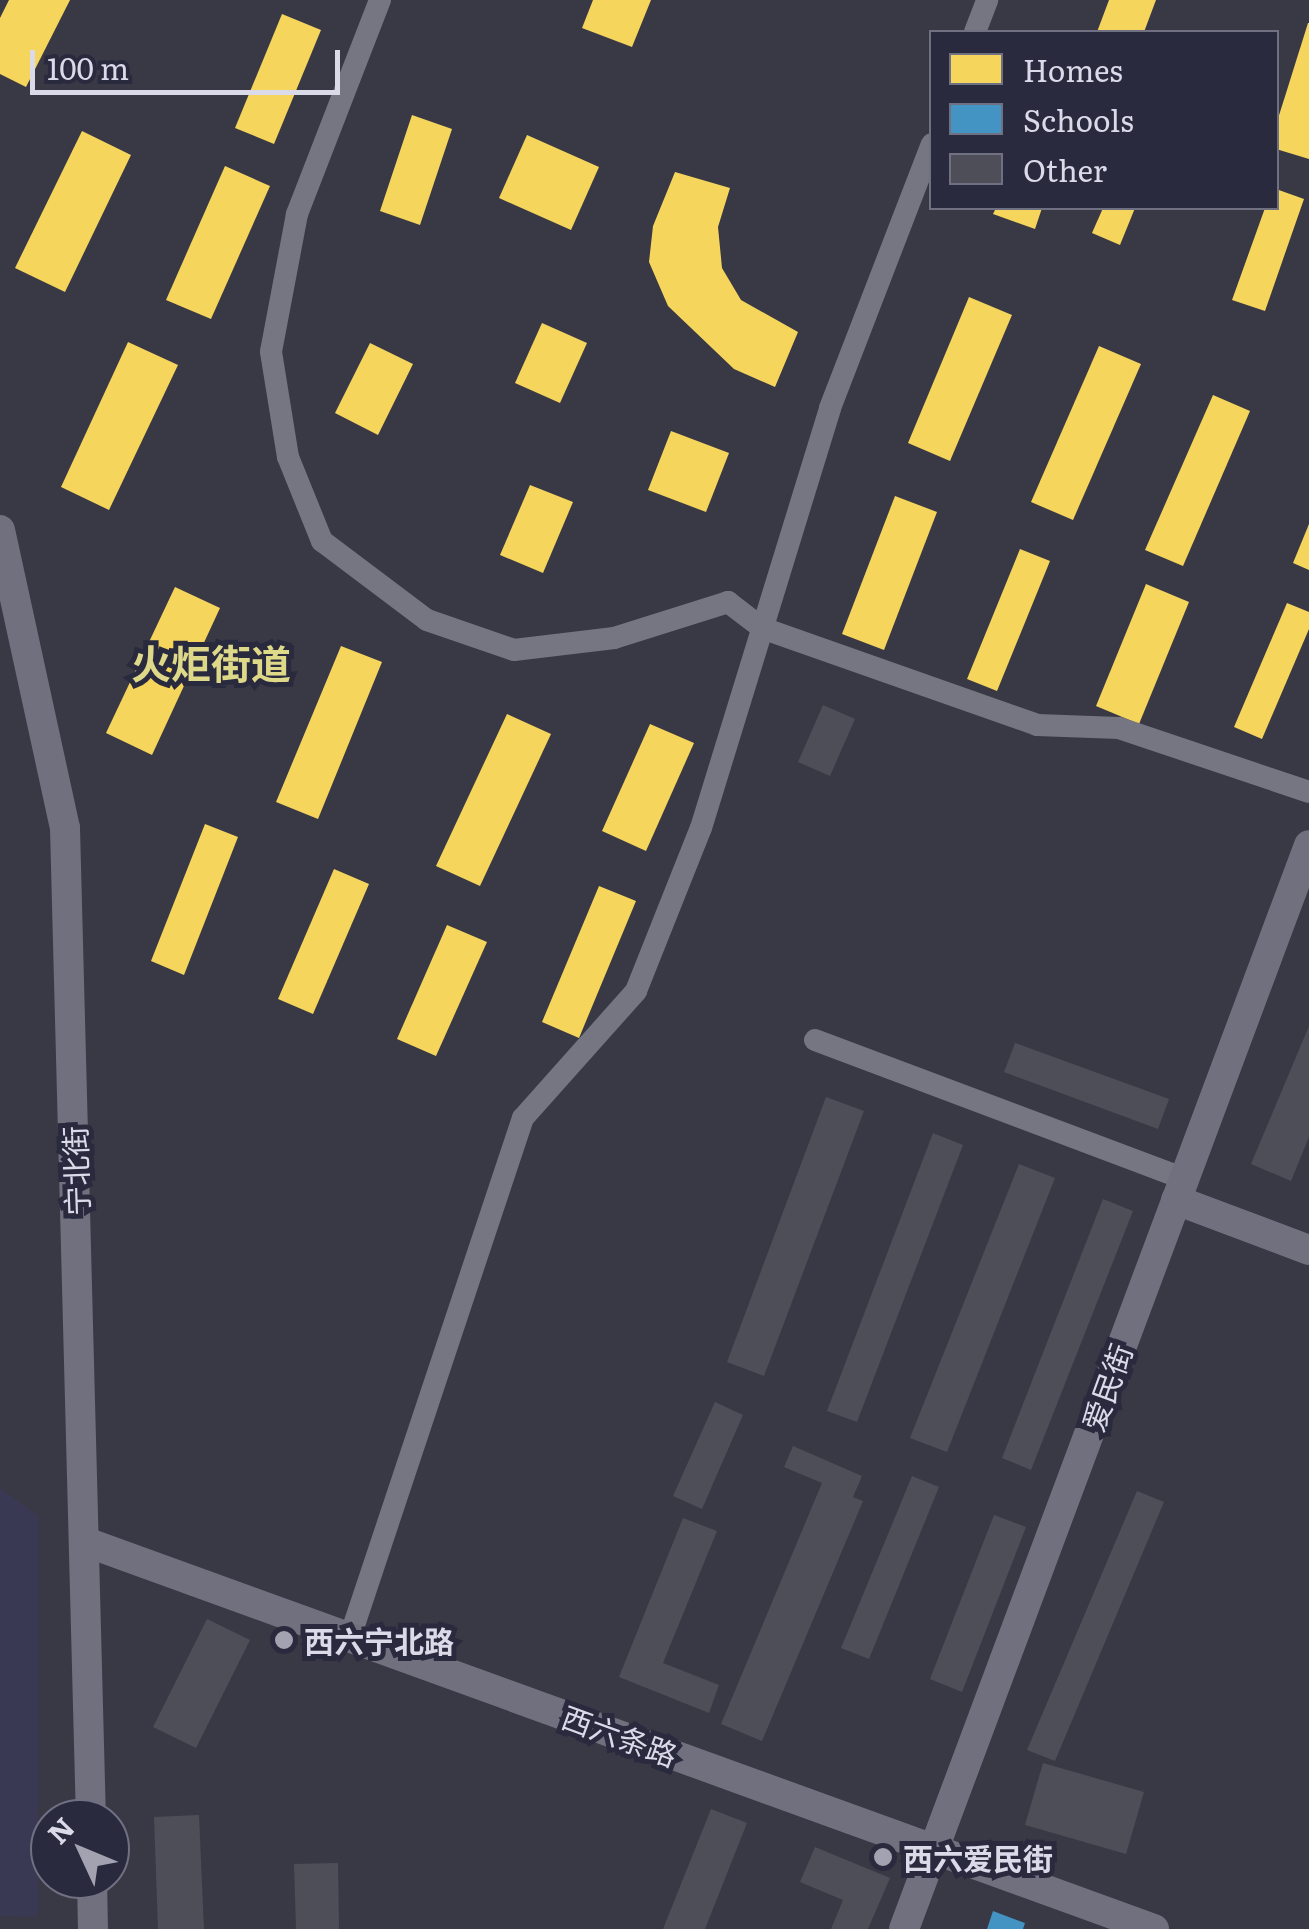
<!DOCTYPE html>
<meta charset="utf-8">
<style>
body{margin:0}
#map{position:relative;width:1309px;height:1929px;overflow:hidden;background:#393945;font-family:Literata,"Noto Sans SC",serif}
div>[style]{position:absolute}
.built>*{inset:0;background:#3a3954}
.homes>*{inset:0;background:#f6d55c}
.schools>*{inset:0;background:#4393c3}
.building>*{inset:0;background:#4e4e58}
.street>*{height:22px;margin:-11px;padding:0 11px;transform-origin:11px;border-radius:11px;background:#767683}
.secondary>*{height:30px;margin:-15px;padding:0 15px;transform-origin:15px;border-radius:15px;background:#70707e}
.dots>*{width:28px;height:28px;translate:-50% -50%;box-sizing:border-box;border:5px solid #2a2a3f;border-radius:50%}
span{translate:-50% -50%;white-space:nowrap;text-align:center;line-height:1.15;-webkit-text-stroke:10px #2a2a3f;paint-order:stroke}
.street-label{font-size:30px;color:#dadae9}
.poi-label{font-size:30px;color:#dadae9;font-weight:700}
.left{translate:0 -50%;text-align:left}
.district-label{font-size:40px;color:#ded889;font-weight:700}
.legend{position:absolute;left:929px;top:30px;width:350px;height:180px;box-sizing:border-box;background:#2a2a3f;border:2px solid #707083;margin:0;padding:12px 18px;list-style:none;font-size:30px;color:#dadae9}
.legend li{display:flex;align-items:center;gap:20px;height:50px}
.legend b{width:50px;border:2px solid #707083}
.north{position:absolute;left:30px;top:1799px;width:100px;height:100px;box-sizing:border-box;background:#2a2a3f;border:2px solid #707083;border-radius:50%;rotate:314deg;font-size:28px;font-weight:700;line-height:40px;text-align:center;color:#dadae9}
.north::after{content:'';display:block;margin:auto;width:35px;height:45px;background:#a2a2b0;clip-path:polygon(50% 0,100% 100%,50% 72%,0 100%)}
.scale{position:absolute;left:30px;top:50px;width:310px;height:45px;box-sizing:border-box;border:5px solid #dadae9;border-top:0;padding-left:12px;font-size:30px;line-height:35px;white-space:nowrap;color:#dadae9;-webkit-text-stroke:8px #2a2a3f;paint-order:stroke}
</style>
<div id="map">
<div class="built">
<div style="clip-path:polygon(0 1489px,38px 1515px,38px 1917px,0 1916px)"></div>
</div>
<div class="homes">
<div style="clip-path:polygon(9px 0,70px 0,26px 87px,0 74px,0 18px)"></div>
<div style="clip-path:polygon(593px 0,651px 0,632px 47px,582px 28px)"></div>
<div style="clip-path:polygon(1109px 0,1156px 0,1144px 32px,1097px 32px)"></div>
<div style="clip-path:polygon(282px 14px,321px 30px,274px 144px,235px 128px)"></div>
<div style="clip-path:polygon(1308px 23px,1309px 23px,1309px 159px,1276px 149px,1276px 125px)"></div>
<div style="clip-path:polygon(412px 115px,452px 129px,420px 225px,380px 211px)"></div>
<div style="clip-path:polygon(82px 131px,131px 155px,65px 292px,15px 268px)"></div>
<div style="clip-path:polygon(527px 135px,599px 167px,571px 230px,499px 198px)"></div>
<div style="clip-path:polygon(225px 166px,270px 186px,211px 319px,166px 300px)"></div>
<div style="clip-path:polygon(675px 172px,730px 188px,718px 227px,722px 268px,741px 300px,798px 332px,775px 387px,734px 369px,668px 306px,649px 262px,653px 226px)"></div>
<div style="clip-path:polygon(1276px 189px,1304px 199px,1265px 311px,1232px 300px,1265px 208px,1276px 208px)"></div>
<div style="clip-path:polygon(996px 208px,1042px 208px,1035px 229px,993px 214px)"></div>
<div style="clip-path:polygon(1103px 208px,1135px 208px,1120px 245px,1092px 233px)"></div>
<div style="clip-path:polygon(969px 297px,1012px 315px,950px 461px,908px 443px)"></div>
<div style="clip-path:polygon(542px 323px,587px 343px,560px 403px,515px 383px)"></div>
<div style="clip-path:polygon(128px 342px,178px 365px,109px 510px,61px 487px)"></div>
<div style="clip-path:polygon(370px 343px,413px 364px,378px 435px,335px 413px)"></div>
<div style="clip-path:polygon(1099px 346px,1141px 364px,1073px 520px,1031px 502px)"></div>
<div style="clip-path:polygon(1213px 395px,1250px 411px,1183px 566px,1145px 550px)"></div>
<div style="clip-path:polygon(671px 431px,729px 453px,706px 512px,648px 490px)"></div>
<div style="clip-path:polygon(530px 485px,573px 502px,543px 573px,500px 555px)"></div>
<div style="clip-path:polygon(895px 496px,937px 512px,884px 650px,842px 634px)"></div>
<div style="clip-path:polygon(1309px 524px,1309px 570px,1293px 563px)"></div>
<div style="clip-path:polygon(1020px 549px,1050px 561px,997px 691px,967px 679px)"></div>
<div style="clip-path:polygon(1146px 584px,1189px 602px,1139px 724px,1096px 706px)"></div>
<div style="clip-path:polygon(175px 587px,220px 608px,152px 755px,106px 733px)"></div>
<div style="clip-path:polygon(1287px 603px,1309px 612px,1309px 629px,1262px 739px,1234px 727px)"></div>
<div style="clip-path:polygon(341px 646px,382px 662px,318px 819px,276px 802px)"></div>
<div style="clip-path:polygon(507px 714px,551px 734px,480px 886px,436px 866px)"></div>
<div style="clip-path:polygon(650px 724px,694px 743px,646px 851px,602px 831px)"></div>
<div style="clip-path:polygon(205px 824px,238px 837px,184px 975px,151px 961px)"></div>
<div style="clip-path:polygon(334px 869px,369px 884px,313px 1014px,278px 999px)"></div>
<div style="clip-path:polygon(599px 886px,636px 901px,579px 1038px,542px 1022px)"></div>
<div style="clip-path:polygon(447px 925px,487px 942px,436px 1056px,397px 1039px)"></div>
</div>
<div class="schools">
<div style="clip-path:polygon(993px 1911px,1025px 1923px,1023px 1929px,987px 1929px)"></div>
</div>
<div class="building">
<div style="clip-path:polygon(823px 705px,855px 719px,830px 776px,798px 762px)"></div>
<div style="clip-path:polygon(1309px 1026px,1309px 1137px,1291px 1181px,1251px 1164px)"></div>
<div style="clip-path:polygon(1015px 1043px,1169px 1099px,1158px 1129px,1004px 1072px)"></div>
<div style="clip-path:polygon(826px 1097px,864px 1111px,764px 1376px,727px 1362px)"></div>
<div style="clip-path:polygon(933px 1133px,963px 1145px,857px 1422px,827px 1411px)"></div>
<div style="clip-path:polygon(1019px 1164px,1055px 1178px,947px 1452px,910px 1438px)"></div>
<div style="clip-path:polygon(1103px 1199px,1133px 1211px,1031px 1470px,1002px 1458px)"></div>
<div style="clip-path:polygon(715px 1402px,743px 1415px,702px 1509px,673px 1496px)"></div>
<div style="clip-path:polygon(793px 1446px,862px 1476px,853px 1497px,863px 1501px,762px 1741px,721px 1724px,822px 1483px,784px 1467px)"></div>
<div style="clip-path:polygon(912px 1476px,939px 1487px,869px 1659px,841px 1648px)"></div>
<div style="clip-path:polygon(1137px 1491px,1164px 1502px,1055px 1761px,1027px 1750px)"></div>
<div style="clip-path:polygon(994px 1515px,1026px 1527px,962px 1692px,930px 1679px)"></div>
<div style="clip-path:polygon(683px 1518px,717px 1531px,663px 1663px,719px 1685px,709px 1713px,619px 1677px)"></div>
<div style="clip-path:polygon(207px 1619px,250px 1640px,196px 1748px,153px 1727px)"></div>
<div style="clip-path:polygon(1043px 1763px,1144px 1792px,1126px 1854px,1025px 1825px)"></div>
<div style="clip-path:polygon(711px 1809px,747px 1823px,705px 1929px,663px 1929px)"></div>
<div style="clip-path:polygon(199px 1815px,204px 1929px,158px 1929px,154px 1817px)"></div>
<div style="clip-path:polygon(815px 1847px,890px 1878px,868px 1929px,831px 1929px,843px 1900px,800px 1882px)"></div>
<div style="clip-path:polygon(338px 1863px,339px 1929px,296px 1929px,294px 1864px)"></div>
</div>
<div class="street">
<div style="left:380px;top:0;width:230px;rotate:111.2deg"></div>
<div style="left:297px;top:214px;width:140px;rotate:100.7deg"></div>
<div style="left:271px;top:352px;width:106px;rotate:80.8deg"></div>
<div style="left:288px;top:457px;width:91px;rotate:68deg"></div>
<div style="left:322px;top:541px;width:131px;rotate:37deg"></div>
<div style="left:427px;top:620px;width:92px;rotate:19deg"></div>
<div style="left:514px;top:650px;width:101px;rotate:-6.8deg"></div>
<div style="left:614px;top:638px;width:120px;rotate:-17.5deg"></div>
<div style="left:728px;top:602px;width:43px;rotate:37.4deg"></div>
<div style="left:762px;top:628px;width:292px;rotate:19.4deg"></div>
<div style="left:1037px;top:725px;width:82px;rotate:2.1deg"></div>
<div style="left:1119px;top:728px;width:200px;rotate:18.6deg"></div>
<div style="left:975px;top:32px;width:34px;rotate:-69deg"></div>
<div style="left:815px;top:1040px;width:394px;rotate:20.6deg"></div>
<div style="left:350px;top:1637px;width:547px;rotate:-71.57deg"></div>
<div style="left:523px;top:1118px;width:170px;rotate:-48.3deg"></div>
<div style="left:636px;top:991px;width:175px;rotate:-68.3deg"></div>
<div style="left:701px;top:828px;width:439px;rotate:-72.9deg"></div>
<div style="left:830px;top:408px;width:283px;rotate:-68.9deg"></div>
</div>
<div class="secondary">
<div style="left:0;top:530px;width:305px;rotate:77.7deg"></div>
<div style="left:65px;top:828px;width:991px;rotate:88.5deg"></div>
<div style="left:1176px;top:1200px;width:142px;rotate:20.6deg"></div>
<div style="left:86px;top:1542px;width:1136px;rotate:19.92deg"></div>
<div style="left:92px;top:1879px;width:50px;rotate:88.9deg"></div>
<div style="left:904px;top:1929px;width:1157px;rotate:-69.51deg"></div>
</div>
<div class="dots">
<div style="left:284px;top:1640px;background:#a2a2b0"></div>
<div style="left:883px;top:1857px;background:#a2a2b0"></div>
</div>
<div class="street-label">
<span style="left:75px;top:1171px;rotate:-92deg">宁北街</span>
<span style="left:1106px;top:1387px;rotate:-70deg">爱民街</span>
<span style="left:620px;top:1735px;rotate:20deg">西六条路</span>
</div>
<div class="poi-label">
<span class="left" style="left:304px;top:1640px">西六宁北路</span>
<span class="left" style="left:903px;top:1857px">西六爱民街</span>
</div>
<div class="district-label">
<span style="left:211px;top:662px">火炬街道</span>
</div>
<ul class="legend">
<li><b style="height:28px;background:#f6d55c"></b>Homes</li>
<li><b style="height:28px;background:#4393c3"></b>Schools</li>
<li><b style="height:28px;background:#4e4e58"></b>Other</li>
</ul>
<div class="north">N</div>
<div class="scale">100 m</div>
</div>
